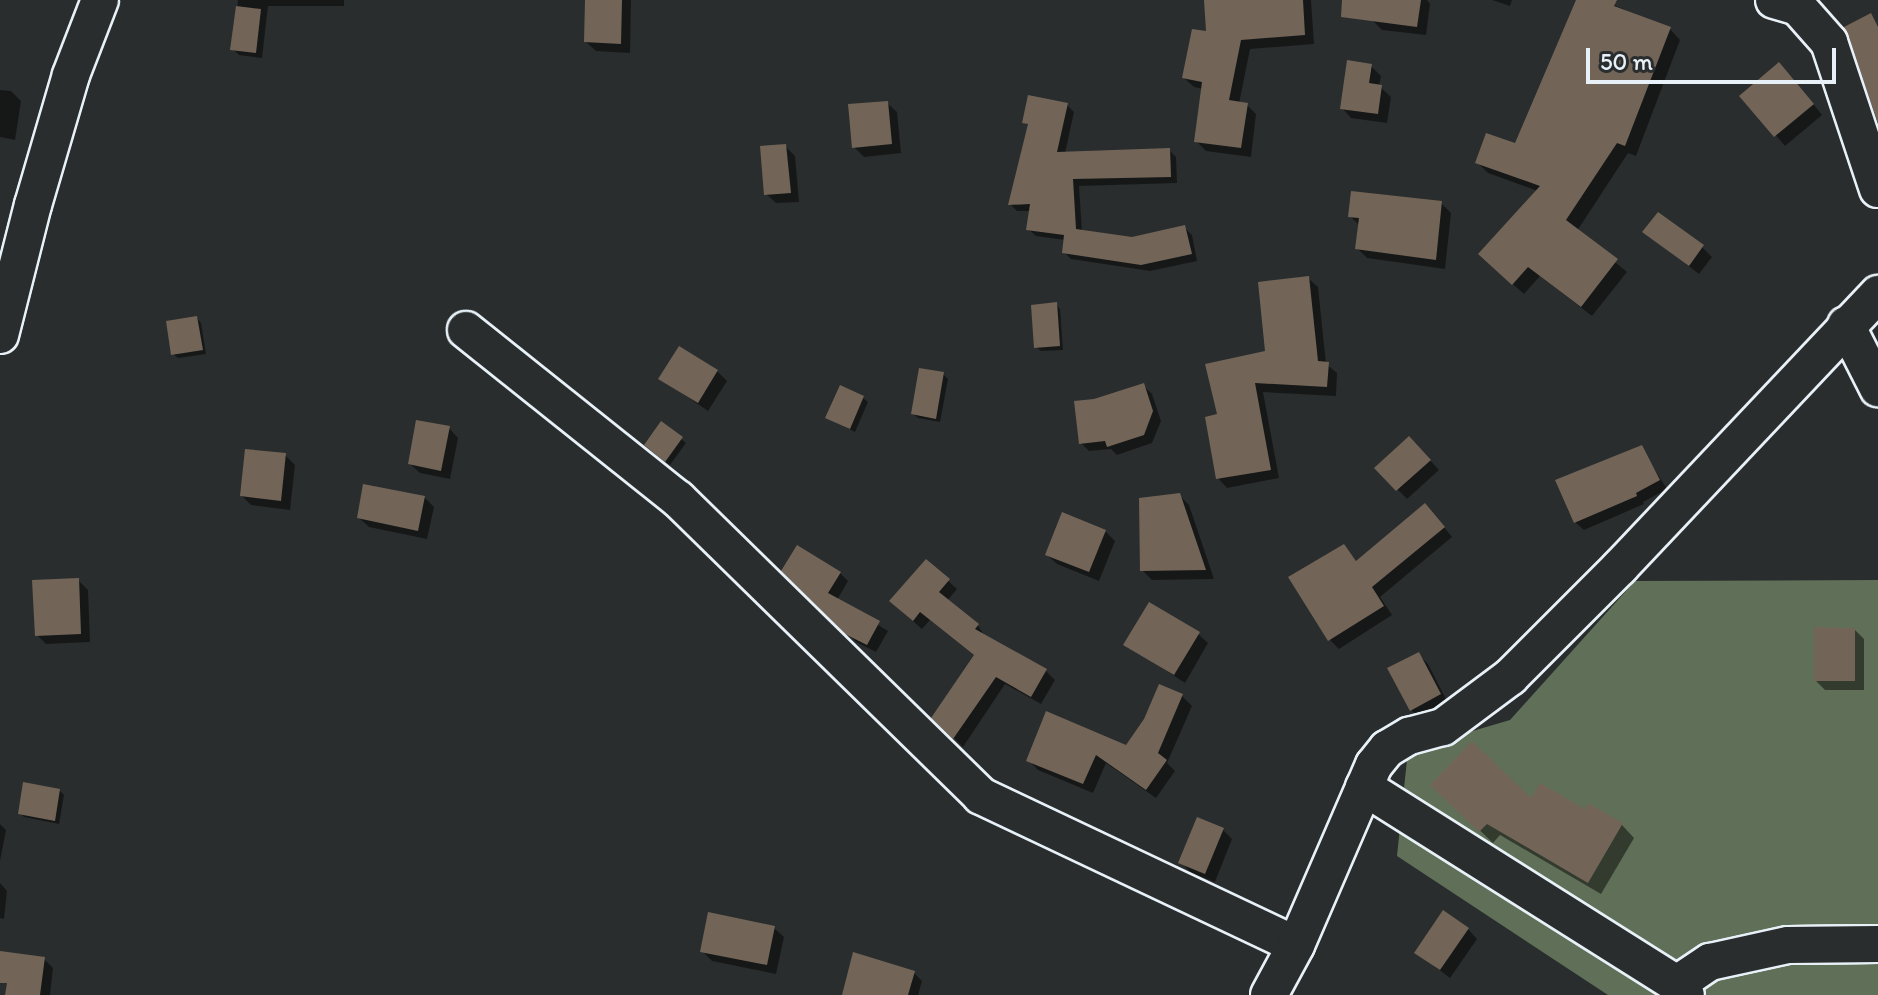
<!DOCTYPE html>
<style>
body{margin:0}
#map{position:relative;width:1878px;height:995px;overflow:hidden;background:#2a2d2e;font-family:Itim,sans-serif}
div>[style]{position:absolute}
.green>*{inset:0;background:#607058}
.shadow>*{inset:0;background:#0007}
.building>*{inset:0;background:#726558}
.roads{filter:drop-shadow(2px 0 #e8f1f8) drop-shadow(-2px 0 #e8f1f8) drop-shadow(0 2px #e8f1f8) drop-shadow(0 -2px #e8f1f8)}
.street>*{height:36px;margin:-18px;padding:0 18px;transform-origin:18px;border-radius:18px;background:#2a2d2e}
span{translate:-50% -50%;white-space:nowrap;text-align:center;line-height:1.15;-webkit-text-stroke:8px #2a2d2e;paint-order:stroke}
.scale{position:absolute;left:1586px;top:48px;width:250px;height:36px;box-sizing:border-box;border:4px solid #e8f1f8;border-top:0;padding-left:10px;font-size:24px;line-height:28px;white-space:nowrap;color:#e8f1f8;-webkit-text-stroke:6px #2a2d2e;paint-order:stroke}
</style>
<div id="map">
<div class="green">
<div style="clip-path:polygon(1878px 580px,1878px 995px,1608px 995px,1397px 856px,1408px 750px,1510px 720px,1635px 581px)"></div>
</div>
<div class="shadow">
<div style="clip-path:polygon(238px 0,344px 0,344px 6px,268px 6px,262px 58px,239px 55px,233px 49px)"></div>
<div style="clip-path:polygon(587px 0,631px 0,630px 53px,596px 51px,586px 42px)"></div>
<div style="clip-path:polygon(1206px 0,1311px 0,1314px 44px,1250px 49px,1239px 104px,1247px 105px,1256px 114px,1251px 157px,1206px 151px,1196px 141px,1203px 89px,1194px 87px,1184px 78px,1208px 34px)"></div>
<div style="clip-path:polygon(1375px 0,1427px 0,1430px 4px,1426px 35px,1382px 30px,1372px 20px)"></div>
<div style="clip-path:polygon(1492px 0,1512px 0,1510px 6px)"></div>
<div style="clip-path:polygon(1578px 0,1602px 0,1670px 29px,1680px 40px,1636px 156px,1628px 153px,1577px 231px,1627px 272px,1592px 316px,1540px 276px,1524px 294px,1491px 265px,1538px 191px,1488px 173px,1477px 162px,1516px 146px)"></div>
<div style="clip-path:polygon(1371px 66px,1381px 76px,1379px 86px,1391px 97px,1387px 123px,1351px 118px,1342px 108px)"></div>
<div style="clip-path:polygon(1789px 74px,1822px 115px,1785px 146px,1742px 96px)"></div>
<div style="clip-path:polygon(0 90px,11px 91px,21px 101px,15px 140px,0 137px)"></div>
<div style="clip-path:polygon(887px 103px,897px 112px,901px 153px,864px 157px,854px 147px)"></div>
<div style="clip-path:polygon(1067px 105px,1074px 112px,1065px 153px,1169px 150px,1176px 157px,1177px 183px,1079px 186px,1082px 232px,1132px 239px,1185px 228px,1192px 235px,1197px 261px,1150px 271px,1071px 259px,1064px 252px,1065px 240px,1036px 236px,1028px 229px,1031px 211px,1017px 211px,1010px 204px,1030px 127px,1025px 122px)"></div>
<div style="clip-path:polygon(785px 146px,795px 156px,799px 202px,776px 203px,766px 194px)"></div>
<div style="clip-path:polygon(1441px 203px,1451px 213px,1445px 269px,1367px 258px,1357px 248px,1360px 226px,1350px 216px)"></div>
<div style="clip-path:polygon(1645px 232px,1702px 247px,1712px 257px,1699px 274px)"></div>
<div style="clip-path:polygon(1308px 278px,1318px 287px,1326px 364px,1337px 373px,1336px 396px,1263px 392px,1279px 478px,1227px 488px,1218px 478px,1219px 416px,1267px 352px)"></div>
<div style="clip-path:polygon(1056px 304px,1060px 309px,1063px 350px,1041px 351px,1036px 347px)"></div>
<div style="clip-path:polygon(197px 318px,201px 323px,206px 354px,178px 358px,173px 354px)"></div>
<div style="clip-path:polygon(717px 371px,727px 381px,708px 411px,661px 379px)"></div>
<div style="clip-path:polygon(943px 374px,948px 379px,940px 422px,918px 418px,913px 414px)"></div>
<div style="clip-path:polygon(1143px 385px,1152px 394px,1161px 421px,1152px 443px,1117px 455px,1111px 449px,1089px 451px,1081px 443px,1094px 401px)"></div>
<div style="clip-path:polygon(863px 398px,868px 402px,855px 432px,827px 417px)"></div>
<div style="clip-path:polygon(449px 428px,458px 438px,450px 479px,420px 473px,410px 464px)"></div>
<div style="clip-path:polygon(681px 439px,686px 443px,670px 465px,650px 449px)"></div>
<div style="clip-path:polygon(1419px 448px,1439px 470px,1407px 499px,1377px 468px)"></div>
<div style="clip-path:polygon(1641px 448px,1667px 489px,1643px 502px,1644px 504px,1584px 530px,1575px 522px)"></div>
<div style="clip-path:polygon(285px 455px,295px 465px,290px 510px,251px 505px,242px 496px)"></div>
<div style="clip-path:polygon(1179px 495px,1189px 505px,1214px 579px,1152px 580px,1142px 570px)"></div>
<div style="clip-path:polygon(424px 497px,434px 507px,427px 539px,369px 527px,359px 518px)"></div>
<div style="clip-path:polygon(1434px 515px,1452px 537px,1380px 597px,1392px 615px,1339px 649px,1330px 640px,1344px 546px,1357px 562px)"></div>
<div style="clip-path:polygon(1105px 531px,1115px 541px,1099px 581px,1057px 564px,1047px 555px)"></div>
<div style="clip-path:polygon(784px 570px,840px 573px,848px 581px,837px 600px,888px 631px,876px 652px,856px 642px)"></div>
<div style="clip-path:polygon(78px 580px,88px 590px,90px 642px,46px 644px,37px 635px)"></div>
<div style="clip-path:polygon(948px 581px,957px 589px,947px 601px,978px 626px,985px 636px,1046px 671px,1055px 680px,1041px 704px,1005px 684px,963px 747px,934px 718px,975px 656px,930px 620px,922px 629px,900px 610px)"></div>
<div style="clip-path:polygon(1855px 630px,1864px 639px,1864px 690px,1825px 690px,1816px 681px)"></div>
<div style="clip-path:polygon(1198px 634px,1208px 643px,1185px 683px,1126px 644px)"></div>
<div style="clip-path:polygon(1418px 654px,1428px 664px,1449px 705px,1421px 719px,1411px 710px)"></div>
<div style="clip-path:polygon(1182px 696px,1192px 706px,1167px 763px,1175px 771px,1156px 798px,1106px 763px,1093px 793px,1038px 770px,1028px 760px,1127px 747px)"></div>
<div style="clip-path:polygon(1433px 785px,1585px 812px,1622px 825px,1634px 838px,1601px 894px,1500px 835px,1493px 843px)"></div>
<div style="clip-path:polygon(59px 790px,64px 795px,59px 824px,24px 817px,20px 813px)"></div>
<div style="clip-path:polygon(0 824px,6px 830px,0 861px)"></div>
<div style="clip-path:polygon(1223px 830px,1232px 839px,1215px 882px,1190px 872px,1181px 862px)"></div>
<div style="clip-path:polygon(0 883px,7px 891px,4px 919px,0 918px)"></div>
<div style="clip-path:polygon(774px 928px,784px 937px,776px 974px,712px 961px,702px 951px)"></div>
<div style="clip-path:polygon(1468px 929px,1477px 939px,1450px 978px,1416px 952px)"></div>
<div style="clip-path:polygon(44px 959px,53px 968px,50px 995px,7px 995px)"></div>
<div style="clip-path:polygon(914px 973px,922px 981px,918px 995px,862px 995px)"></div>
</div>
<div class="building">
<div style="clip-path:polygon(585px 0,622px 0,621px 44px,584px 42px)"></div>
<div style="clip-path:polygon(1204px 0,1303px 0,1305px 35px,1241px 40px,1229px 100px,1248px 103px,1241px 148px,1194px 142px,1202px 82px,1182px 78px,1192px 29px,1206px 31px)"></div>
<div style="clip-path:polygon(1342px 0,1421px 0,1417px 27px,1341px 17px)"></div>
<div style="clip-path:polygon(1576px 0,1617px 0,1614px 6px,1671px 27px,1625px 146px,1617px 143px,1566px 220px,1618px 259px,1581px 307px,1528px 267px,1512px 285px,1478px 254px,1540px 186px,1475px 163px,1486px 133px,1515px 143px)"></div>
<div style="clip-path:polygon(236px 6px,261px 9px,256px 53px,230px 50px)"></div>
<div style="clip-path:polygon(1871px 13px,1878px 27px,1878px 123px,1844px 27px)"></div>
<div style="clip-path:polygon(1347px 60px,1372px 64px,1369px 83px,1382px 85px,1378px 114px,1340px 109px)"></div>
<div style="clip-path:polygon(1779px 62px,1814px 104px,1774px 137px,1739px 96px)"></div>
<div style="clip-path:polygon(1028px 95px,1068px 103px,1057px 152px,1170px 148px,1171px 177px,1073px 179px,1076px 229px,1132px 237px,1185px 225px,1192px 254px,1141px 265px,1062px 253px,1064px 235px,1026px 230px,1030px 204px,1008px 205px,1028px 124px,1022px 123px)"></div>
<div style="clip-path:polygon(888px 101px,892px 144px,852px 148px,848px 104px)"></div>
<div style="clip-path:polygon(786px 144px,791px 193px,764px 195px,760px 146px)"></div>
<div style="clip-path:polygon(1351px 191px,1442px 201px,1436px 260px,1355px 249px,1359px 218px,1348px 217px)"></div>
<div style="clip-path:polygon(1658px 212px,1704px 245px,1689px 266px,1642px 232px)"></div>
<div style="clip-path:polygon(1309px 276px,1318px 361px,1329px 362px,1327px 387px,1255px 383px,1271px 470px,1216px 479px,1205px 417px,1217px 414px,1205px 364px,1265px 351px,1258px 282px)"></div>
<div style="clip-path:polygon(1057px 302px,1060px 346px,1034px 348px,1031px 305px)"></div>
<div style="clip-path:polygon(197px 316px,203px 350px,171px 355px,166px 321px)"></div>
<div style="clip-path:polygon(679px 346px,718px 370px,698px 403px,658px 379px)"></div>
<div style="clip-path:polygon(919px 368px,944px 372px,936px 419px,911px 414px)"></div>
<div style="clip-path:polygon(1144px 383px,1153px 411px,1144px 435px,1107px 447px,1105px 441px,1079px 444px,1074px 401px,1094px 399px)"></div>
<div style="clip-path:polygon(840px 385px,864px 396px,850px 429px,825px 418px)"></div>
<div style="clip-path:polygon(416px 420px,450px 426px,441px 471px,408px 464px)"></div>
<div style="clip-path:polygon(661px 421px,683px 437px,665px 462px,644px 445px)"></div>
<div style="clip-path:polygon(1409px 436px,1431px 460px,1396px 491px,1374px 468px)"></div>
<div style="clip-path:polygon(1642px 445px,1660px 480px,1636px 493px,1637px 496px,1574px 523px,1555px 480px)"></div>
<div style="clip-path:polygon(245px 449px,286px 453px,281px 501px,240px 496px)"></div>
<div style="clip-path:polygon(363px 484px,425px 496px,418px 531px,357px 518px)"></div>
<div style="clip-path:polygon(1180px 493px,1206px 570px,1140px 571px,1139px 498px)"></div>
<div style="clip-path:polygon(1425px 503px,1445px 527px,1372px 587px,1384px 606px,1328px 641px,1288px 577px,1344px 544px,1356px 561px)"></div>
<div style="clip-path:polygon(1062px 512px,1106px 530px,1089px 572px,1045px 555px)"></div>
<div style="clip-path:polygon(797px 545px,841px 572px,828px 593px,880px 621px,867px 645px,845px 634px,781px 571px)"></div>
<div style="clip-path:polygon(926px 559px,950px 579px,939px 592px,979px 624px,975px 629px,1047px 669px,1031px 697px,996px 677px,953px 739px,931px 718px,974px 655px,920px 612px,913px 621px,889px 601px)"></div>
<div style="clip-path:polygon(79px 578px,81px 634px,35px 636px,32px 580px)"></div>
<div style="clip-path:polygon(1149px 602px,1200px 632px,1174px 675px,1123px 645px)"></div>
<div style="clip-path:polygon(1814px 627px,1855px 628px,1855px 681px,1814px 681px)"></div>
<div style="clip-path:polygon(1419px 652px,1441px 694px,1410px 711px,1387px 668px)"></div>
<div style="clip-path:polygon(1159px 684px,1183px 694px,1158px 753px,1167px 760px,1146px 790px,1096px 755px,1083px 784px,1026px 761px,1046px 711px,1126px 745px,1144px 719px)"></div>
<div style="clip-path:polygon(1472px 741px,1531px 798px,1540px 783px,1585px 809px,1588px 803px,1623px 823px,1588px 883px,1487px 824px,1479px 832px,1430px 785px)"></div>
<div style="clip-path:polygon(23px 782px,60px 789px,55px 821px,18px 814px)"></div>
<div style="clip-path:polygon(1197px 817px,1224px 828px,1205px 874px,1178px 863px)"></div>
<div style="clip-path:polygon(1443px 910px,1469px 928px,1440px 970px,1414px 953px)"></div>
<div style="clip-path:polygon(708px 912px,775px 926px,767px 965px,700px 952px)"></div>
<div style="clip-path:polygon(0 951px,45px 957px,40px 995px,5px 995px,7px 983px,0 983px)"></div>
<div style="clip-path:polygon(853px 952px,915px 971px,908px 995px,842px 995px)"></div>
</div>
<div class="roads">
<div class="street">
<div style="left:1774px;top:0;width:25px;rotate:16deg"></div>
<div style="left:1798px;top:7px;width:47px;rotate:48.5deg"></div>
<div style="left:1829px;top:42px;width:155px;rotate:71.6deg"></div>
<div style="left:1846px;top:325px;width:71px;rotate:63.1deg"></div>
<div style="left:466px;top:330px;width:271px;rotate:38.6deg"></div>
<div style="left:678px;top:499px;width:424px;rotate:44.4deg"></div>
<div style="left:981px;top:796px;width:348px;rotate:25.3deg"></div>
<div style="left:0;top:335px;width:134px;rotate:-75.8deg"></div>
<div style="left:33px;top:205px;width:135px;rotate:-73.7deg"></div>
<div style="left:71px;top:75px;width:80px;rotate:-68.9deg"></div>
<div style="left:1364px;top:787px;width:370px;rotate:32.2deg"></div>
<div style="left:1677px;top:984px;width:14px;rotate:51deg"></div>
<div style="left:1677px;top:984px;width:40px;rotate:-34deg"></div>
<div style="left:1710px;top:962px;width:80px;rotate:-12.3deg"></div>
<div style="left:1788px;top:945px;width:90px;rotate:-0.6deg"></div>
<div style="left:1269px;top:995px;width:57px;rotate:-61.6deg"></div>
<div style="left:1296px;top:945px;width:196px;rotate:-66.6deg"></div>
<div style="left:1374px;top:765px;width:21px;rotate:-51deg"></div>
<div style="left:1387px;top:749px;width:26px;rotate:-31deg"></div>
<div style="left:1409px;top:736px;width:35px;rotate:-15deg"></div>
<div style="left:1443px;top:727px;width:84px;rotate:-36.7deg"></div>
<div style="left:1510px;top:677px;width:156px;rotate:-45deg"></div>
<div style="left:1620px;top:567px;width:376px;rotate:-46.6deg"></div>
</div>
</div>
<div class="scale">50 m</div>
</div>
